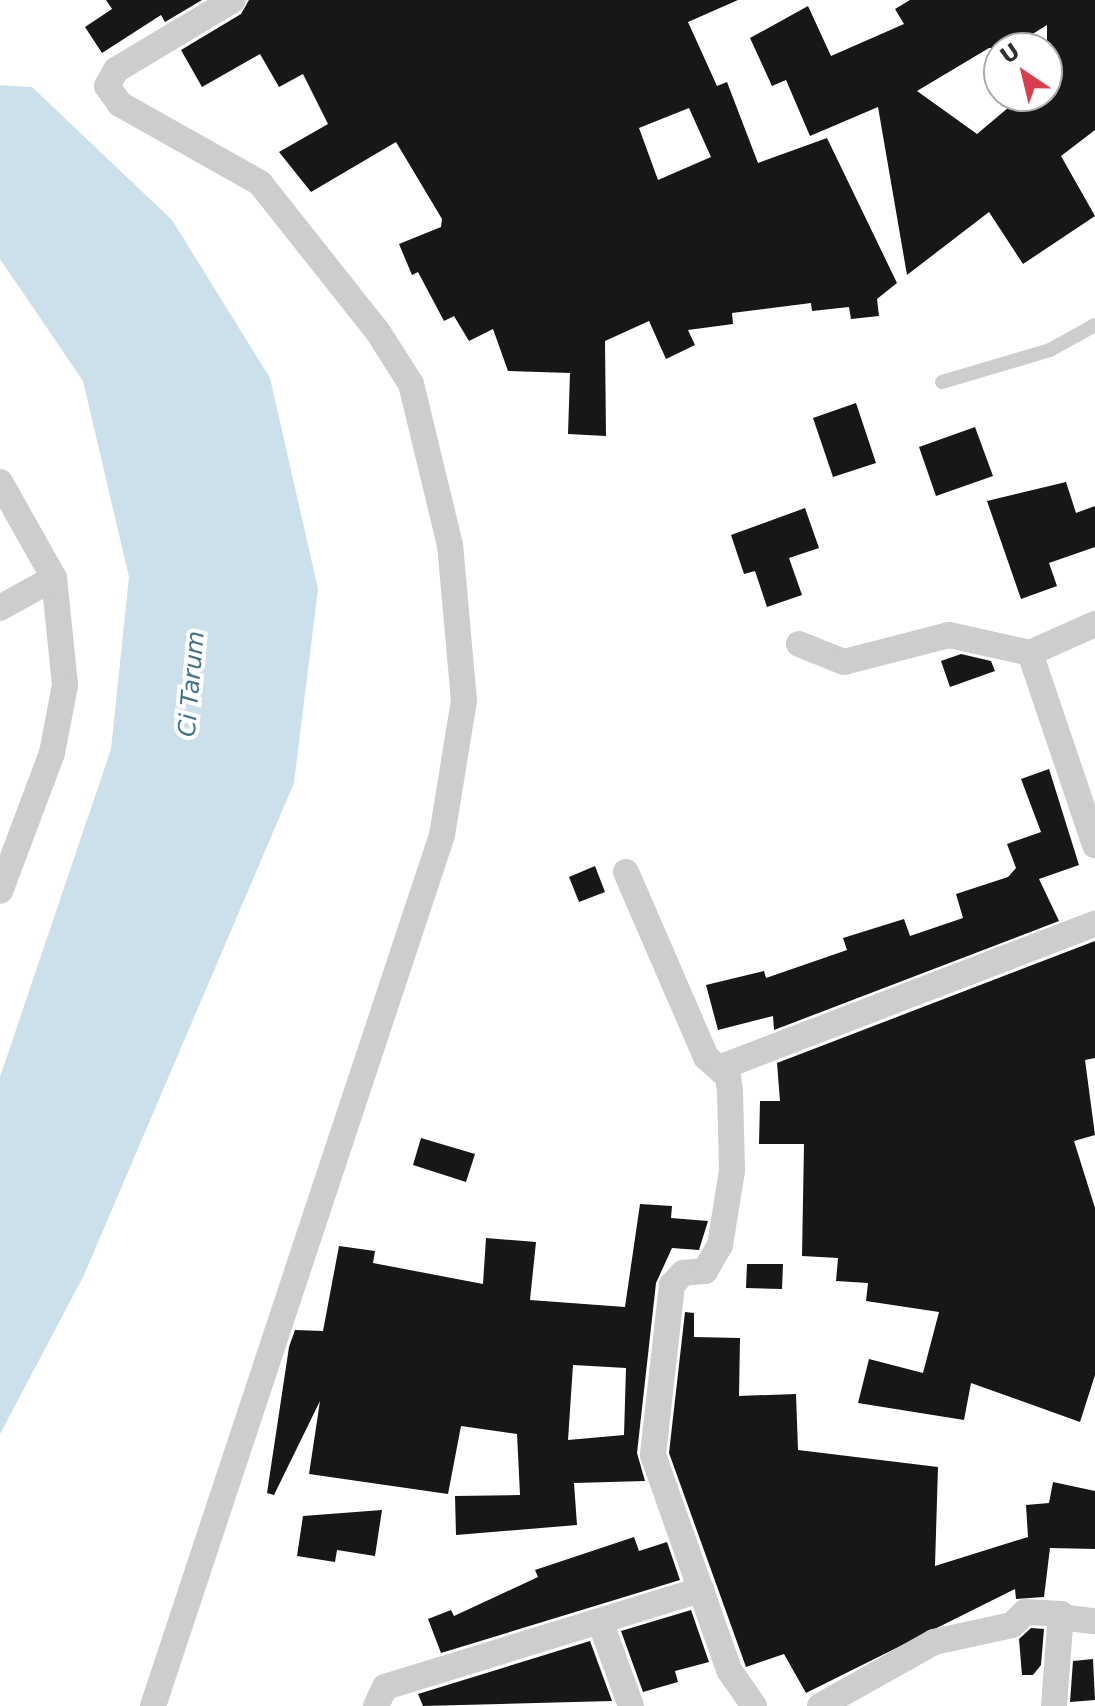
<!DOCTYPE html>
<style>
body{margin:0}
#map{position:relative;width:1095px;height:1706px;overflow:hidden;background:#fff;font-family:"DejaVu Sans",sans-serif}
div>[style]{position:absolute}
.water>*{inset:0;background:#cce0eb}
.building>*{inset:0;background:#171717}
.service>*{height:14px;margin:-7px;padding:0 7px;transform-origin:7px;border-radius:7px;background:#cdcdcd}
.minor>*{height:26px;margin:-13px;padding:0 13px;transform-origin:13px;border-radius:13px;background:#cdcdcd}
span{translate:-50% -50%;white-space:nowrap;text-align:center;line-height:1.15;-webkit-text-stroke:8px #fff;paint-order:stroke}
.water-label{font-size:24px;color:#42738e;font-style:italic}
.north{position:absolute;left:983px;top:32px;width:80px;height:80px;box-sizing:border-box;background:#fff;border:2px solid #acacac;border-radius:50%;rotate:325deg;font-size:22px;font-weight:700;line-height:32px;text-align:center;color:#303030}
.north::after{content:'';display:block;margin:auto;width:28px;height:36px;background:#dc3d4e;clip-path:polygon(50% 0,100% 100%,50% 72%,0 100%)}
</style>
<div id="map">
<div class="water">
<div style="clip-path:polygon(0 85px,32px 87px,172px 220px,270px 378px,318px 589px,294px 783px,84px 1275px,0 1434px,0 1077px,111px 749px,129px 577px,83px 381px,0 259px)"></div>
</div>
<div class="building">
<div style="clip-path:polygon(106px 0,202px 0,165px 22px,161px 15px,102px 53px,85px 27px,112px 9px)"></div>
<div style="clip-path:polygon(evenodd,249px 0,738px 0,688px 22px,717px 86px,727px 82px,758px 163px,827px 138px,897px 283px,877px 299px,879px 316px,851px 319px,849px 307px,812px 311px,811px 303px,732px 313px,733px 324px,688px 330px,695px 345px,666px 359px,649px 321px,605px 341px,606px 436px,568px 434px,570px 373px,508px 371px,493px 329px,469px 341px,454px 316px,444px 321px,418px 272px,412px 275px,399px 244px,441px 227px,442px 219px,396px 142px,311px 192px,279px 152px,328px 124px,303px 74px,279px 87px,260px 54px,202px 87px,181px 50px,241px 14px,249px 0,689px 108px,711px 157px,658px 180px,639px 128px,689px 108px)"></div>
<div style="clip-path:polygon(evenodd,910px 0,1095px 0,1095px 130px,1061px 156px,1095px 216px,1023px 264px,989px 212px,907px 275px,878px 107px,810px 136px,786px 80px,772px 86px,750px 38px,808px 6px,831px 56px,904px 24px,895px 9px,910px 0,1047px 25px,1047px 96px,1022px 96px,977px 134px,917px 91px,989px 48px,1010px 48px,1047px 25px)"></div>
<div style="clip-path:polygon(856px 403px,876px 463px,833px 477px,813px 418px)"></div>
<div style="clip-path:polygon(975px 427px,993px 476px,936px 496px,919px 447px)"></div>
<div style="clip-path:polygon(1066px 482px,1076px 513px,1095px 506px,1095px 547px,1049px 563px,1057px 586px,1021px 599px,987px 501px)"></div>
<div style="clip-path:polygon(805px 508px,819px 548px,789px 558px,802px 595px,767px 607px,755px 571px,744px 574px,731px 535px)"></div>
<div style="clip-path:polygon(961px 654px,991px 661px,995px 671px,950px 687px,941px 661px)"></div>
<div style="clip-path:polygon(1049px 769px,1079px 865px,1039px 879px,1059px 921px,774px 1030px,773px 1016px,718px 1030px,706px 985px,764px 971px,766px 978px,847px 950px,843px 938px,904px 919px,910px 936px,963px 918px,956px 894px,1008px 877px,1016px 868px,1007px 844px,1041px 832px,1021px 779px)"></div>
<div style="clip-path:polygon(595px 866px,605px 892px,579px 902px,569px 877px)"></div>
<div style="clip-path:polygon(1095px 941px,1095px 1058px,1085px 1060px,1095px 1135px,1074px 1141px,1095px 1208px,1095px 1375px,1080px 1422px,971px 1383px,964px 1420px,858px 1403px,869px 1359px,923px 1373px,939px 1312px,866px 1301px,868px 1283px,836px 1281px,838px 1258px,802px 1256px,804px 1144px,759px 1144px,760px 1101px,780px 1101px,777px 1063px)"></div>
<div style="clip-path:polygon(421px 1138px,475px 1154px,466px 1182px,413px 1165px)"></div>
<div style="clip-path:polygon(evenodd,640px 1204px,672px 1206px,671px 1218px,708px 1221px,699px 1250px,672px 1248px,656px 1283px,637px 1453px,645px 1481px,574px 1483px,577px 1525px,456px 1535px,455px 1496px,520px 1495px,517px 1434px,461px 1426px,448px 1494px,309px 1474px,320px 1401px,274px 1495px,267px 1493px,289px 1347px,295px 1330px,323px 1331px,339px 1246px,375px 1251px,373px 1263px,483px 1284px,486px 1238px,536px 1242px,530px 1300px,625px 1307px,640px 1204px,573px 1365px,626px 1368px,624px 1435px,568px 1440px,573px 1365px)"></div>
<div style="clip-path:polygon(747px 1264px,783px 1264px,782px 1289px,746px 1288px)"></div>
<div style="clip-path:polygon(685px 1312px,694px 1313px,694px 1337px,740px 1338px,739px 1396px,796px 1394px,798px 1450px,938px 1467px,935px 1566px,1028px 1537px,1026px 1505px,1049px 1503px,1053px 1482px,1095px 1491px,1095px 1549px,1050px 1548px,1044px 1597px,1016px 1599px,1015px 1589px,806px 1693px,784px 1654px,746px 1667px,669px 1453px)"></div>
<div style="clip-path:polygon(382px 1510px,375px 1556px,337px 1550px,335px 1562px,297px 1556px,303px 1516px)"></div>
<div style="clip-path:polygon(634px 1537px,639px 1551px,667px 1542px,680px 1580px,441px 1653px,428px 1619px,451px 1610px,454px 1616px,538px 1577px,535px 1570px)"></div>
<div style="clip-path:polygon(691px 1610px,709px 1662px,675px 1671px,678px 1682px,643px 1692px,621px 1631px)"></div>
<div style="clip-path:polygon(1031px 1628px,1044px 1629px,1041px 1665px,1033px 1675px,1022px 1675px,1019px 1639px)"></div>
<div style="clip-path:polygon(590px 1641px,612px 1701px,423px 1706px,418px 1694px)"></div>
<div style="clip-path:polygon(1093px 1659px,1095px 1700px,1070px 1702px,1073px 1661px)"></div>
</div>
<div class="service">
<div style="left:942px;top:382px;width:113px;rotate:-16.5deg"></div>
<div style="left:1050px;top:350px;width:51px;rotate:-29.1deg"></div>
</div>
<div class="minor">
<div style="left:0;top:482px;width:110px;rotate:60.6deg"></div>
<div style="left:54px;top:578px;width:108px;rotate:84.1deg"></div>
<div style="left:65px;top:685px;width:69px;rotate:100.8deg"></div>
<div style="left:52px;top:753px;width:147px;rotate:110.6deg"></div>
<div style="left:0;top:608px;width:62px;rotate:-29.1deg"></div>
<div style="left:799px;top:644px;width:48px;rotate:21.8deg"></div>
<div style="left:844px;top:662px;width:108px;rotate:-14.4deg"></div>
<div style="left:949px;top:635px;width:83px;rotate:12.5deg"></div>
<div style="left:1030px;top:653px;width:71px;rotate:-24deg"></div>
<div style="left:1030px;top:653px;width:203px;rotate:71.3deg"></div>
<div style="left:626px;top:872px;width:202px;rotate:66.6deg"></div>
<div style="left:706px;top:1057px;width:30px;rotate:42deg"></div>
<div style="left:728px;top:1077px;width:15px;rotate:82deg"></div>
<div style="left:730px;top:1092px;width:79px;rotate:88.5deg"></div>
<div style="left:732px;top:1171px;width:75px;rotate:99.2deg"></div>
<div style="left:720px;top:1245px;width:30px;rotate:120deg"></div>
<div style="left:705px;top:1271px;width:22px;rotate:175deg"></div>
<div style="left:683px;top:1273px;width:16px;rotate:133deg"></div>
<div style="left:672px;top:1285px;width:171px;rotate:96.4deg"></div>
<div style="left:653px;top:1455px;width:228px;rotate:70.5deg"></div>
<div style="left:729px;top:1670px;width:44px;rotate:55.2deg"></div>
<div style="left:719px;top:1068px;width:403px;rotate:-21deg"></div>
<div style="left:1060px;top:1617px;width:35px;rotate:7deg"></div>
<div style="left:601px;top:1624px;width:87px;rotate:69.9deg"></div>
<div style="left:153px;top:1706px;width:918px;rotate:-71.64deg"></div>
<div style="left:442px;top:835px;width:136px;rotate:-80.7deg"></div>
<div style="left:464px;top:701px;width:157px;rotate:-95.1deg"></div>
<div style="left:450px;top:545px;width:166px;rotate:-103.6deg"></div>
<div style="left:411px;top:384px;width:62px;rotate:-122.4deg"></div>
<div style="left:378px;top:332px;width:190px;rotate:-128.4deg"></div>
<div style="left:260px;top:183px;width:161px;rotate:-150.6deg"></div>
<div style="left:120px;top:104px;width:22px;rotate:-126deg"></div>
<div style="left:107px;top:86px;width:18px;rotate:-61deg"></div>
<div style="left:116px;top:70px;width:136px;rotate:-30.9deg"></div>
<div style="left:376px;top:1706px;width:21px;rotate:-65deg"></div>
<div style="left:385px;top:1687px;width:331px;rotate:-17.1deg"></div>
<div style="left:820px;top:1706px;width:131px;rotate:-29.3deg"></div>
<div style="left:934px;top:1642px;width:80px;rotate:-12.3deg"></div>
<div style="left:1012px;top:1625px;width:18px;rotate:-45deg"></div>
<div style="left:1025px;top:1612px;width:36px;rotate:3deg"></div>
<div style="left:1061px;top:1614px;width:92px;rotate:94.4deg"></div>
</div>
<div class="water-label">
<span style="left:192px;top:684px;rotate:-85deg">Ci Tarum</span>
</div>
<div class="north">U</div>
</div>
